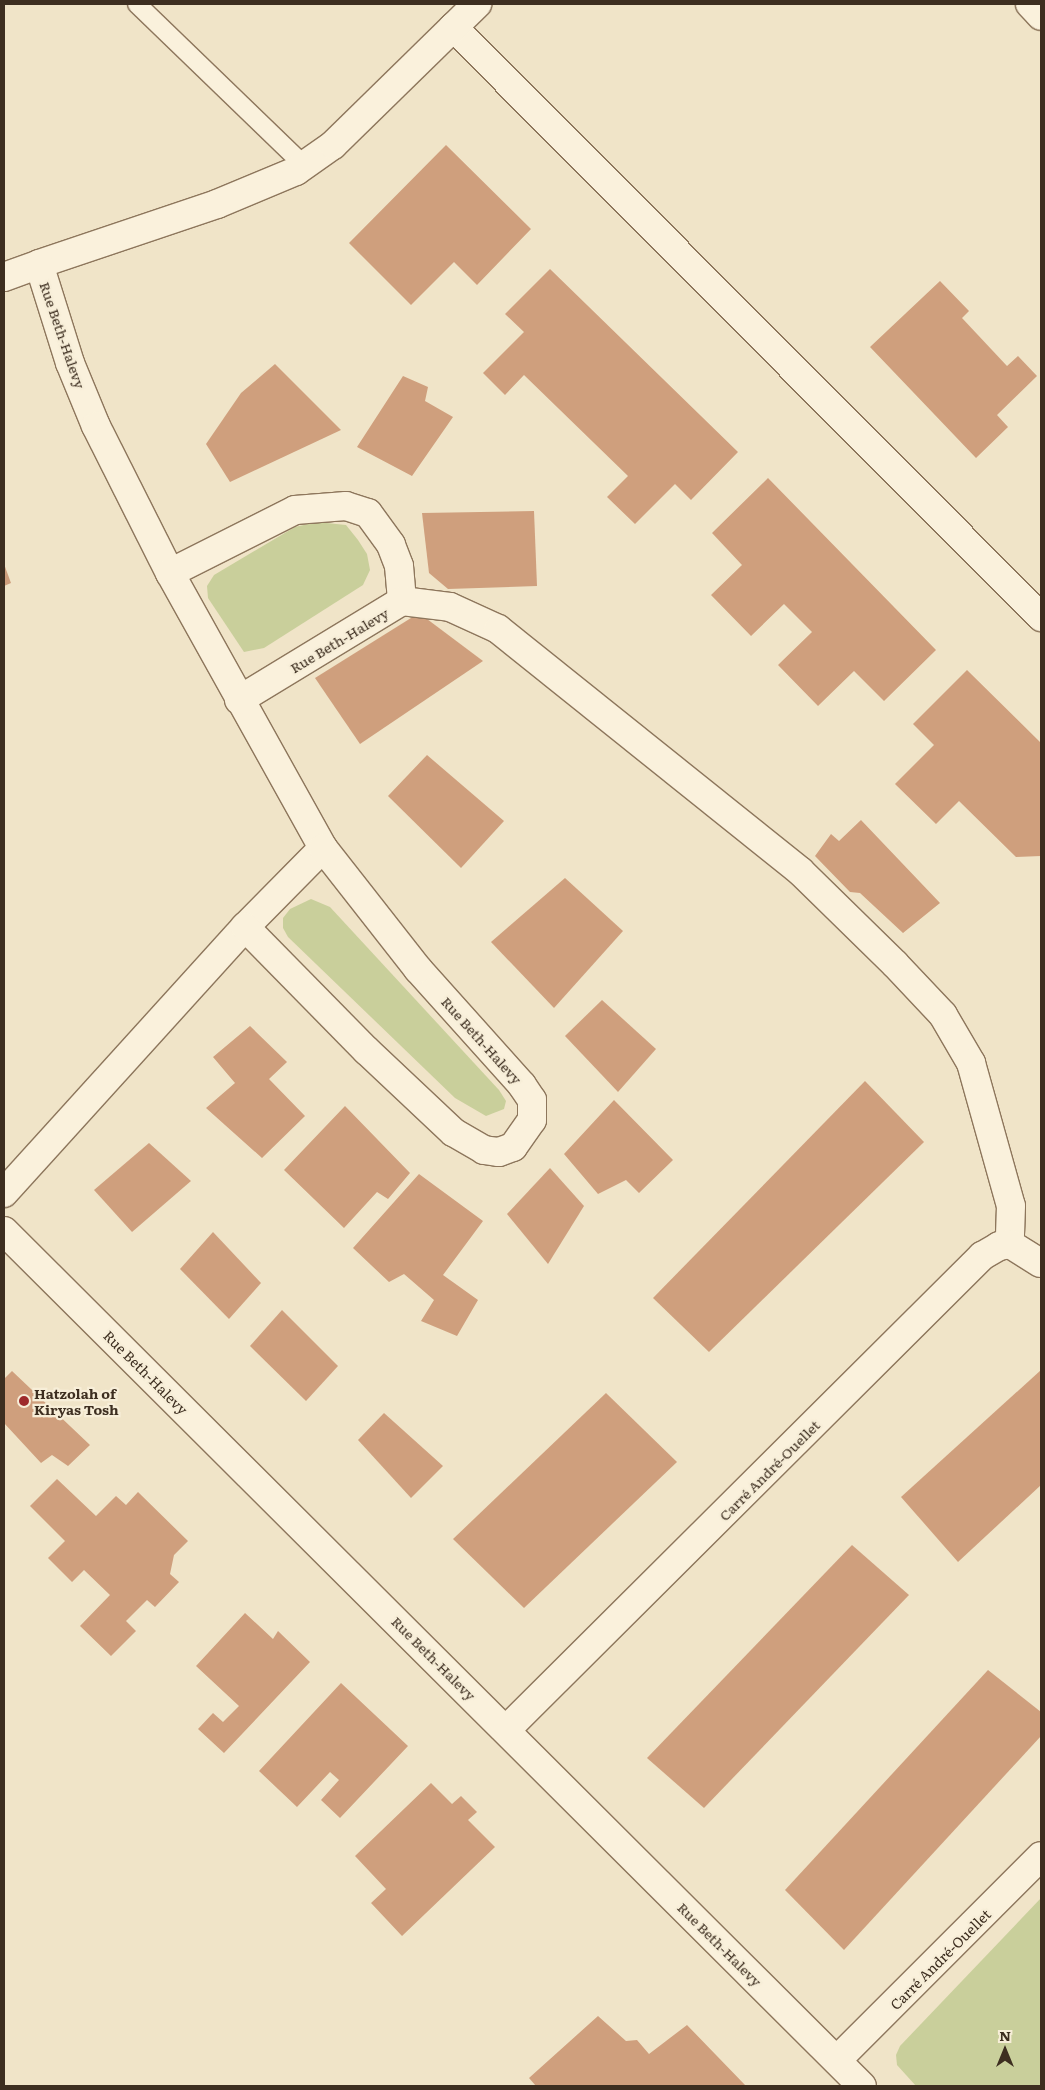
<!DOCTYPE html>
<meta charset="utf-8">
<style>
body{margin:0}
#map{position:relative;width:1045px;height:2090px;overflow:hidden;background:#f0e4c8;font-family:Literata,serif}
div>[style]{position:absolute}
.green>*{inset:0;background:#c9cf9b}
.building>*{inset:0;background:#cf9f7d}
.roads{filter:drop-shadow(1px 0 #8d765c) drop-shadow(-1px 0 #8d765c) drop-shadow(0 1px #8d765c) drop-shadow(0 -1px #8d765c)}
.lane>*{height:18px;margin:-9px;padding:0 9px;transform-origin:9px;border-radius:9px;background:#faf1dc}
.street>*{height:28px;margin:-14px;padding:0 14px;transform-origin:14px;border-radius:14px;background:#faf1dc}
.dots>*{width:14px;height:14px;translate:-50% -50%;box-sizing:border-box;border:2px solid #f7eed8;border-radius:50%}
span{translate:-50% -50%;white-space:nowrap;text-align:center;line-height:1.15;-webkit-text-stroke:4.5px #f7eed8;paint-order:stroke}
.street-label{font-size:14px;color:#3d2e20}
.poi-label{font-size:14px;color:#3d2e20;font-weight:700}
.left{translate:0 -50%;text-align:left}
.frame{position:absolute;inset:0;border:5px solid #3d2e20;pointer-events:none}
.north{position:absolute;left:980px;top:2025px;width:50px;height:50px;-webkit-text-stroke:4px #f7eed8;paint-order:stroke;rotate:0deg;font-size:14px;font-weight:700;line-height:20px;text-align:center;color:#3d2e20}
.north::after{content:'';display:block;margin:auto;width:18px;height:22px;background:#3d2e20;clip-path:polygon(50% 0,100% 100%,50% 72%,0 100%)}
</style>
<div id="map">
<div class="green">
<div style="clip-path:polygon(317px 522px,346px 525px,358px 540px,367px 554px,370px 570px,363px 585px,264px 648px,244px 652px,208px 598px,207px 586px,214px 575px,295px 527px)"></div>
<div style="clip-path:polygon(311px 899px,330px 907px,499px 1090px,506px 1101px,504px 1109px,486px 1116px,455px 1098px,288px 937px,283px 928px,283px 918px,290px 909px)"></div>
<div style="clip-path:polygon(1041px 1898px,1041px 2086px,916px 2086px,897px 2065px,896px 2055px,900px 2046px)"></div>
</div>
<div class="building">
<div style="clip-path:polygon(446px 145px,531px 229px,477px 285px,454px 262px,411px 305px,349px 243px)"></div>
<div style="clip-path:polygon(550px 269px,738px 452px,691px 500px,675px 484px,635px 524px,607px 497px,628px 476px,524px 375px,505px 395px,483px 373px,524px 332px,505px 314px)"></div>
<div style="clip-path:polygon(940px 281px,969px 311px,962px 318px,1007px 366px,1018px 356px,1037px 376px,997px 415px,1008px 427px,976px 458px,870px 347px)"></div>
<div style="clip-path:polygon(275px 364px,341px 430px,230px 482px,206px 444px,241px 393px)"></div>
<div style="clip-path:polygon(403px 376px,428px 387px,425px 401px,453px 417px,412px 476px,357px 447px)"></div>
<div style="clip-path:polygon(768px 478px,936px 650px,884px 701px,854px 671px,818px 706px,778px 665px,812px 632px,784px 604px,751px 636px,711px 595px,742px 565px,712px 533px)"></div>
<div style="clip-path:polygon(534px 511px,537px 586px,448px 589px,429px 573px,422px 513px)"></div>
<div style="clip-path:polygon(4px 564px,11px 583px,4px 586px)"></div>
<div style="clip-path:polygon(419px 613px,483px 661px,360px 744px,315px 678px)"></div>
<div style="clip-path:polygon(967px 670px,1041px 743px,1041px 856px,1016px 857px,959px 801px,936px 824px,895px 784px,934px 745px,913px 724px)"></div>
<div style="clip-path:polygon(427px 755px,504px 821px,461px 868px,388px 796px)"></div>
<div style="clip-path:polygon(861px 820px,940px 903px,903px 933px,860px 893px,850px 892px,815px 856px,831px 834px,839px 841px)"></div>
<div style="clip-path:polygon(565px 878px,623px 931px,554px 1008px,491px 942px)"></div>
<div style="clip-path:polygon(602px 1000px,656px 1049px,618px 1092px,565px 1036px)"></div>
<div style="clip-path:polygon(250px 1026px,287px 1062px,269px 1079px,305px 1116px,262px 1158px,206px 1108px,235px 1083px,213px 1057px)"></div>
<div style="clip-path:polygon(865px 1081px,924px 1142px,709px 1352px,653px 1298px)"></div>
<div style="clip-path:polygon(614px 1100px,673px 1160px,639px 1193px,626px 1180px,598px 1194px,564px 1154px)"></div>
<div style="clip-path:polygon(345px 1106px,410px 1173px,388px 1199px,377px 1192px,344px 1228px,284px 1170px)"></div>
<div style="clip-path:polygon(149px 1143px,191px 1181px,132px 1232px,94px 1190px)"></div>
<div style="clip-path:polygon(550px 1168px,584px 1206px,548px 1264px,507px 1214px)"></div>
<div style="clip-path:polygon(419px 1174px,483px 1221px,443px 1275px,478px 1300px,457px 1336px,421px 1321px,434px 1300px,404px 1274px,389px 1282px,353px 1248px)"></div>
<div style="clip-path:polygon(213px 1232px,261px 1283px,229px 1319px,180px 1269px)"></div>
<div style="clip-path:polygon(282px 1310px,338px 1366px,306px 1401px,250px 1346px)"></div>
<div style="clip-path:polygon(1041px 1370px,1041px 1485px,958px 1562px,901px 1497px)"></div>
<div style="clip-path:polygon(12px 1371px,90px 1445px,68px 1466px,52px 1455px,41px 1463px,4px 1423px,4px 1379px)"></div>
<div style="clip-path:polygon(606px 1393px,677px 1462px,524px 1608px,453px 1539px)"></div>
<div style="clip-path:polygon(384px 1413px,443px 1466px,411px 1498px,358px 1440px)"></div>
<div style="clip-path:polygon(57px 1479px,96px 1516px,116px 1496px,126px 1505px,138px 1492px,188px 1541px,174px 1555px,170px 1574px,179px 1582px,155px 1607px,147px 1600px,126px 1621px,136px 1631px,111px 1656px,80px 1626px,110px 1595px,84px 1570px,72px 1582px,48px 1558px,65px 1541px,30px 1506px)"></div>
<div style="clip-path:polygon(852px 1545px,909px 1595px,704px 1808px,647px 1758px)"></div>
<div style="clip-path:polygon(245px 1613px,273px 1639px,278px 1631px,310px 1662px,224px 1753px,198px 1729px,213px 1713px,223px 1722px,239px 1706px,196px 1666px)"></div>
<div style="clip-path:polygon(988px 1670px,1041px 1712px,1041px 1736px,844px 1950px,785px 1890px)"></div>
<div style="clip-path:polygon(341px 1683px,408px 1746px,340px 1818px,321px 1800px,339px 1780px,330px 1772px,297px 1807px,259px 1771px)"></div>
<div style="clip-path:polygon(431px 1783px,452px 1804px,461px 1796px,477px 1812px,468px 1820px,495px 1847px,402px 1936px,371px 1903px,386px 1889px,355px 1856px)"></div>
<div style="clip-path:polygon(598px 2016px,626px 2041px,637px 2040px,649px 2054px,687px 2025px,746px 2086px,536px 2086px,529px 2078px)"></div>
</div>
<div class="roads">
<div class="lane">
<div style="left:137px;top:4px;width:232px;rotate:44deg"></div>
</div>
<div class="street">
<div style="left:1030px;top:4px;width:16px;rotate:47deg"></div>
<div style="left:453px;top:27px;width:833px;rotate:45.1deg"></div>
<div style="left:39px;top:264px;width:188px;rotate:-18.6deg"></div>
<div style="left:217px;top:204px;width:86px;rotate:-22.7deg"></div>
<div style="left:296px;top:171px;width:45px;rotate:-35.1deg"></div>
<div style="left:333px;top:145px;width:202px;rotate:-44.4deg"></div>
<div style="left:4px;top:277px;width:37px;rotate:-20deg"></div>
<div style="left:39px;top:264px;width:104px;rotate:72.6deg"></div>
<div style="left:70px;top:363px;width:68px;rotate:67.6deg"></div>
<div style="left:96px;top:426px;width:165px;rotate:63.3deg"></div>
<div style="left:170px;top:573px;width:315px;rotate:60.9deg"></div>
<div style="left:323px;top:848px;width:111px;rotate:134.6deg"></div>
<div style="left:245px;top:927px;width:359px;rotate:132.2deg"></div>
<div style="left:170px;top:573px;width:140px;rotate:-26.7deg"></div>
<div style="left:295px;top:510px;width:51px;rotate:-4.5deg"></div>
<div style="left:346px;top:506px;width:23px;rotate:18deg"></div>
<div style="left:368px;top:513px;width:39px;rotate:54deg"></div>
<div style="left:391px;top:545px;width:22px;rotate:69deg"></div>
<div style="left:399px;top:566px;width:35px;rotate:85deg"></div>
<div style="left:402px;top:601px;width:48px;rotate:7.1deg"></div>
<div style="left:450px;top:607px;width:53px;rotate:24.6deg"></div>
<div style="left:498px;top:629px;width:387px;rotate:38.7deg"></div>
<div style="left:800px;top:871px;width:133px;rotate:44.4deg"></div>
<div style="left:895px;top:964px;width:70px;rotate:46.7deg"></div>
<div style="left:943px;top:1015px;width:56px;rotate:59.7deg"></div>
<div style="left:971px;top:1063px;width:148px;rotate:74.4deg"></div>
<div style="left:1011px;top:1206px;width:38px;rotate:92deg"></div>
<div style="left:239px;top:700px;width:191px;rotate:-31.3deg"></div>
<div style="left:245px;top:927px;width:173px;rotate:45.5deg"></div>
<div style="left:366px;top:1050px;width:120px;rotate:43.3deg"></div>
<div style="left:453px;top:1132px;width:36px;rotate:30deg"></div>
<div style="left:484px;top:1150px;width:15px;rotate:8deg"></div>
<div style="left:499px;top:1152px;width:15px;rotate:-20deg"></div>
<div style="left:513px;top:1147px;width:33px;rotate:-55deg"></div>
<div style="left:532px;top:1120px;width:20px;rotate:-90deg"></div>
<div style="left:532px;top:1100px;width:18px;rotate:-124deg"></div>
<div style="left:522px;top:1085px;width:156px;rotate:-131.9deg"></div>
<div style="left:418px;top:969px;width:154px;rotate:-128.1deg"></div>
<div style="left:4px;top:1231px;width:1211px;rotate:44.9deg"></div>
<div style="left:506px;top:1730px;width:672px;rotate:-44.88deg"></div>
<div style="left:982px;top:1256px;width:20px;rotate:-30deg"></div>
<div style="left:999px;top:1246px;width:11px;rotate:-10deg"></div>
<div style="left:1010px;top:1244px;width:36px;rotate:32deg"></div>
<div style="left:837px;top:2060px;width:288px;rotate:-45deg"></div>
</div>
</div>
<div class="dots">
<div style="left:24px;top:1401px;background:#9e2a2b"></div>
</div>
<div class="street-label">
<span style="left:63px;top:335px;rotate:71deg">Rue Beth-Halevy</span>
<span style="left:339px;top:640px;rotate:-31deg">Rue Beth-Halevy</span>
<span style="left:482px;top:1040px;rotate:48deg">Rue Beth-Halevy</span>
<span style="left:146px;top:1372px;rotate:45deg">Rue Beth-Halevy</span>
<span style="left:769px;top:1470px;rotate:-45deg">Carré André-Ouellet</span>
<span style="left:434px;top:1658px;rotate:45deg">Rue Beth-Halevy</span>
<span style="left:720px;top:1944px;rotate:45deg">Rue Beth-Halevy</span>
<span style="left:940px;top:1959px;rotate:-45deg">Carré André-Ouellet</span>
</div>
<div class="poi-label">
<span class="left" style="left:34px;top:1401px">Hatzolah of<br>Kiryas Tosh</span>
</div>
<div class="frame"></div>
<div class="north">N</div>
</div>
